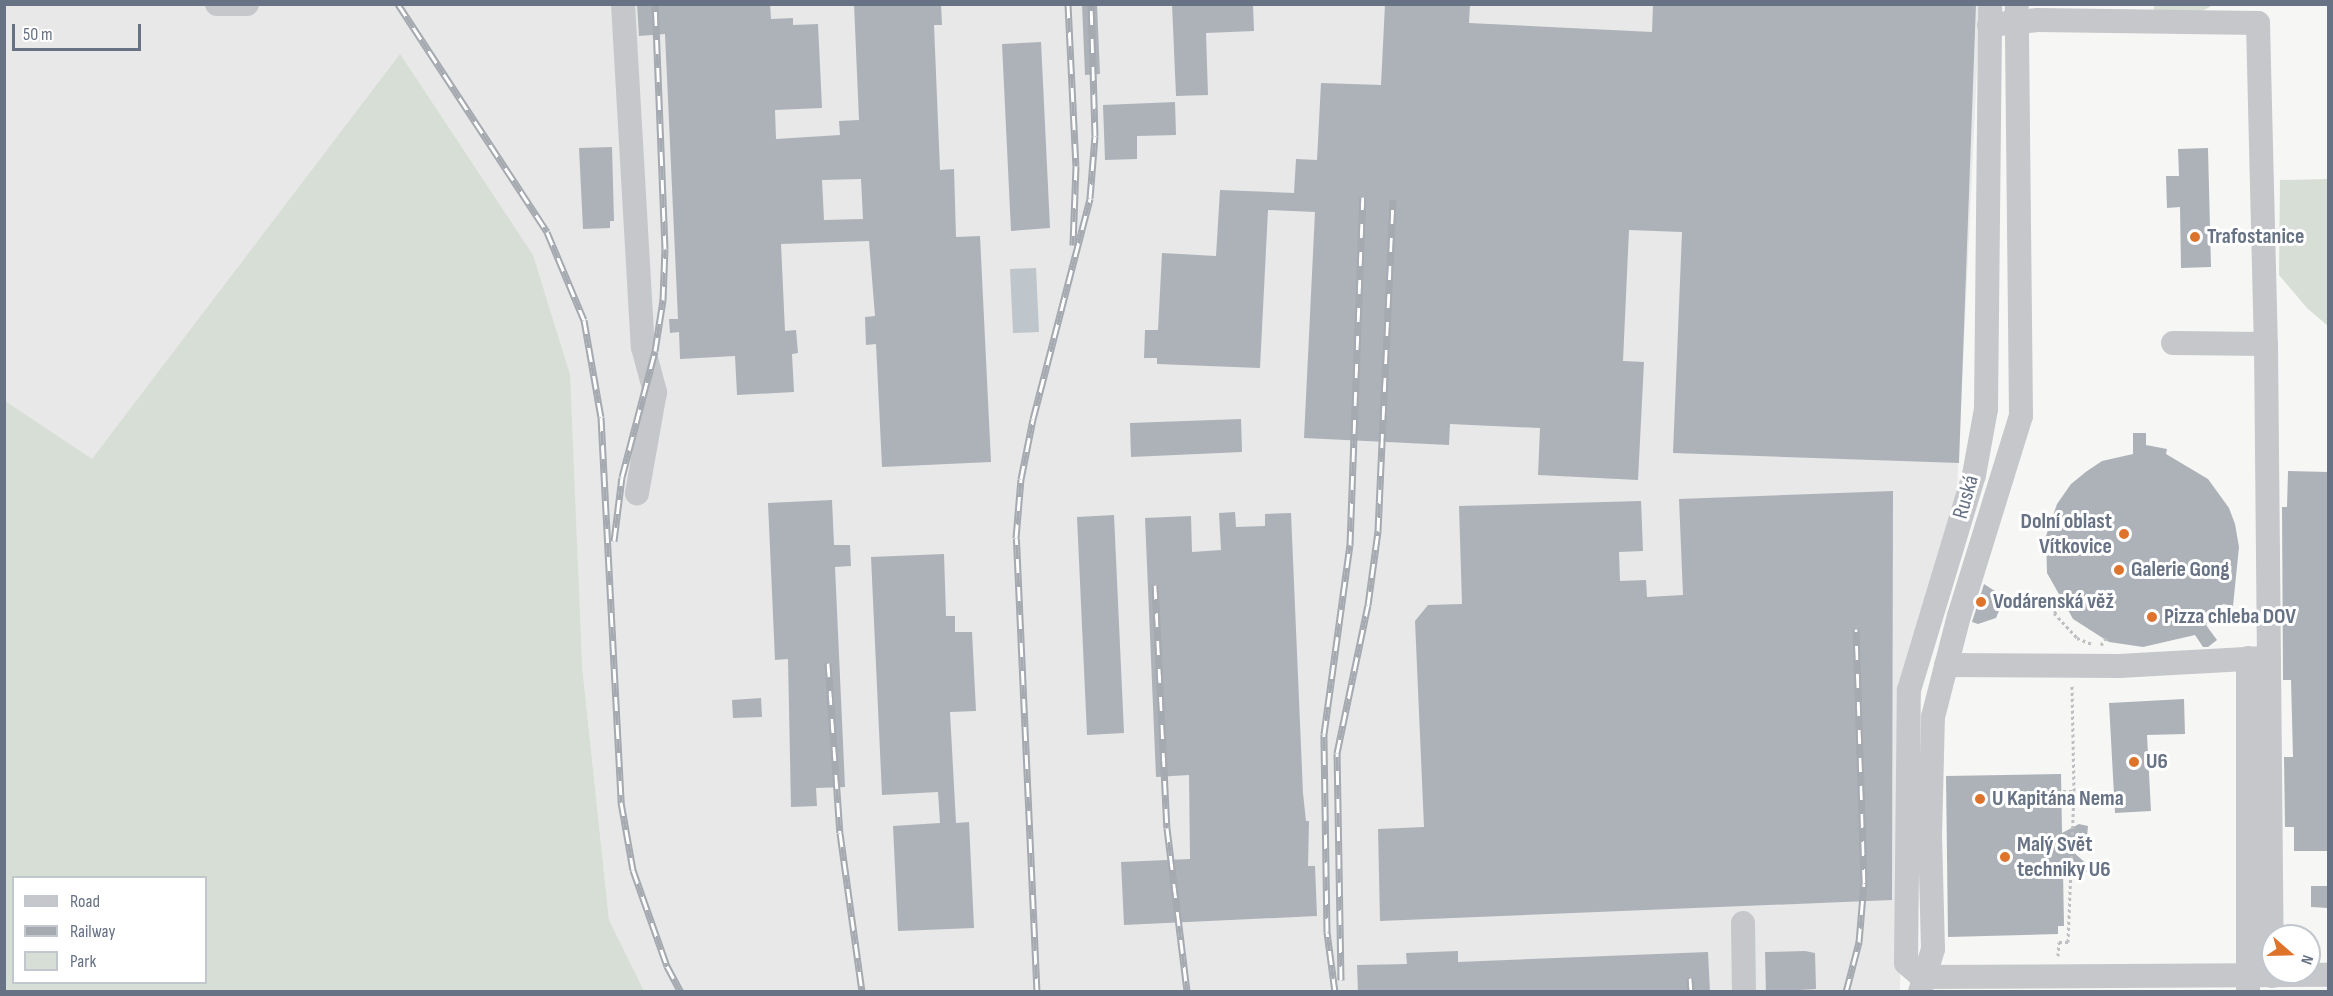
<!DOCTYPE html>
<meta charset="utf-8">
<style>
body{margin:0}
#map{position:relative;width:2333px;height:996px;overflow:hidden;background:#f6f7f4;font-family:"Sofia Sans Condensed",sans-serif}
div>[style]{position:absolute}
.built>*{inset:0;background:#e7e8e7}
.green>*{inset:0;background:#d7ded5}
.water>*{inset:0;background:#bec6cb}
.building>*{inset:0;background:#adb2b9}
.path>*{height:3px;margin-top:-1.5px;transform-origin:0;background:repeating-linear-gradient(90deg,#bebfc2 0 3px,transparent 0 6px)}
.minor>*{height:24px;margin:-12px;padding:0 12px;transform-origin:12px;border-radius:12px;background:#c5c7cb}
.rail>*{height:7px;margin-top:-3.5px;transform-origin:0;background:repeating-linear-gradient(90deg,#fff 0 14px,#a5a9b0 0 28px);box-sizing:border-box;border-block:2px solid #a5a9b0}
.dots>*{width:16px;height:16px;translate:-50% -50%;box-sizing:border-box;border:3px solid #fff;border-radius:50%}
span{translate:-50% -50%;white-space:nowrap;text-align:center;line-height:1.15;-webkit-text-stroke:6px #fff;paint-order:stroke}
.poi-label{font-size:22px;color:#677284;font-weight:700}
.left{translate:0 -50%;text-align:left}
.right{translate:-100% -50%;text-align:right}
.street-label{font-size:22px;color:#677284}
.frame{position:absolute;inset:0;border:6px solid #677284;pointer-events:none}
.legend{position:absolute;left:12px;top:876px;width:195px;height:108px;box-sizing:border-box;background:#fff;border:2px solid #c2c7ce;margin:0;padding:8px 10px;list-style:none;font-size:18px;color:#677284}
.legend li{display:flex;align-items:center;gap:12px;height:30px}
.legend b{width:30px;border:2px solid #c2c7ce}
.north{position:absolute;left:2261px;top:924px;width:60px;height:60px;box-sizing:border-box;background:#fff;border:2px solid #c2c7ce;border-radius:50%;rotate:110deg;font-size:16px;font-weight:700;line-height:24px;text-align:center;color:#677284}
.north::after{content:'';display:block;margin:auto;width:21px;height:27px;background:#de742c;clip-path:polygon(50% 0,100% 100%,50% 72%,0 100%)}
.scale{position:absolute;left:12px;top:24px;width:129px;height:27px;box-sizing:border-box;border:3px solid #677284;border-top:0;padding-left:8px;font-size:18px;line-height:21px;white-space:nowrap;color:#677284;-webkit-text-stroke:4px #fff;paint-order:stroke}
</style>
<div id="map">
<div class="built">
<div style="clip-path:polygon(5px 5px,1980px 5px,1957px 490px,1902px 772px,1900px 991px,644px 991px,609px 921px,582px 665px,14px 878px,14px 983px,5px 992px)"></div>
</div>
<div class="green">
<div style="clip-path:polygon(2156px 5px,2213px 5px,2204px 10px,2156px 11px,2153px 8px)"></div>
<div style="clip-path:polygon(evenodd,400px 54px,533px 255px,570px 375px,582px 665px,609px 920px,644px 991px,5px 991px,5px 401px,92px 459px,400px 54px,14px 878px,206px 878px,206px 982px,14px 982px,14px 878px)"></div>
<div style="clip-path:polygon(2328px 179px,2328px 326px,2307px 308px,2279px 275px,2280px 180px)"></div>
</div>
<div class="water">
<div style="clip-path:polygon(1036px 268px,1039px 332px,1013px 333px,1010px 269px)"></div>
</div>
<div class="building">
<div style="clip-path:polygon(evenodd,637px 4px,770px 4px,771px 19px,793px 18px,793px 25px,818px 24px,822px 108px,775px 110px,776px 139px,840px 135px,839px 121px,859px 120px,854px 4px,941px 4px,942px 25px,934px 25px,940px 170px,954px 169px,956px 237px,980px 236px,991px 462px,882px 467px,876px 344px,866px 345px,865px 317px,875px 316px,869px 241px,781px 244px,785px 331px,796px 330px,798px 353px,792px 354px,794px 392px,737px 395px,735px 356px,680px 359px,679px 332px,670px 333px,669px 319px,678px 319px,665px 34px,639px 36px,637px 4px,861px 179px,863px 219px,824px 220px,822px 180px,861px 179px)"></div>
<div style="clip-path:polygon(1082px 4px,1097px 4px,1100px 74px,1085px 75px)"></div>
<div style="clip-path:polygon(1172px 4px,1253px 4px,1254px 31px,1206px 33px,1208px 95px,1176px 96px)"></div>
<div style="clip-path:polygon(1385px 4px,1470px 4px,1469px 23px,1652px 32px,1653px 4px,1976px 4px,1959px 463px,1673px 453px,1682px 232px,1629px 230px,1623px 361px,1644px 362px,1638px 480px,1538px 475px,1540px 428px,1450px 424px,1449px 445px,1304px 438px,1315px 212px,1268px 210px,1260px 368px,1157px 364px,1157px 358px,1144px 358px,1145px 330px,1158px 330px,1162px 253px,1216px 256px,1220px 190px,1294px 193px,1296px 159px,1317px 160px,1321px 83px,1381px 85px)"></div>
<div style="clip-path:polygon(1041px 42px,1050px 228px,1011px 231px,1002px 44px)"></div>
<div style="clip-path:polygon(1175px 102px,1176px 135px,1137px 136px,1137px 159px,1105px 160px,1103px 105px)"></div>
<div style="clip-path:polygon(612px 147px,614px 221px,610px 221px,610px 228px,583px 229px,579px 148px)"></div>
<div style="clip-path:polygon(2208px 148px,2211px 267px,2181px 268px,2180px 207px,2167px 208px,2166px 176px,2179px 176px,2178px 149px)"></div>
<div style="clip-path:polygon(1241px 419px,1242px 452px,1131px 457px,1130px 423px)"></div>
<div style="clip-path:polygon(2133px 433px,2146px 433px,2146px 445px,2167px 449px,2166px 454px,2208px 479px,2229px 508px,2235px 524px,2239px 547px,2233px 606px,2223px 604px,2206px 625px,2217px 640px,2208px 647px,2203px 647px,2195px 635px,2143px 647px,2109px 642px,2073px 619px,2047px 573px,2046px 536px,2057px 504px,2071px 484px,2087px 471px,2102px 461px,2133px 454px)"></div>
<div style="clip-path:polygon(2288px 471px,2328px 472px,2328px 851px,2294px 851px,2294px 827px,2285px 827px,2284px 757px,2293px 757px,2291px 680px,2283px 680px,2282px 507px,2287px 507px)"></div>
<div style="clip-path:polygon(1893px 491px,1892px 900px,1380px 921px,1378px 829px,1424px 827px,1415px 621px,1428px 605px,1462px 604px,1459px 506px,1641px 501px,1643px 551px,1619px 552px,1620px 581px,1646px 580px,1647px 597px,1683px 595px,1679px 499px)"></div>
<div style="clip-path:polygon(832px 500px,834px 545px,850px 545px,851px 566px,835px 567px,845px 787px,816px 788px,817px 806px,791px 807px,788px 659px,775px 660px,768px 503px)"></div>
<div style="clip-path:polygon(1235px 512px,1236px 527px,1265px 526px,1265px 514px,1291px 513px,1303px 793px,1306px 821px,1309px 821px,1308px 866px,1315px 866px,1317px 916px,1124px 925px,1121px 862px,1190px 859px,1189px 775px,1156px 777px,1145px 518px,1191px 516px,1192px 552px,1221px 550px,1219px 513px)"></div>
<div style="clip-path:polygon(1114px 515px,1124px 733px,1087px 735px,1077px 517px)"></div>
<div style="clip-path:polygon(944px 554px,946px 616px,955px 616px,955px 632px,972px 632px,976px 711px,950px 712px,956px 823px,969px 822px,974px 928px,898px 931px,893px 826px,940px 823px,938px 792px,882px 795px,871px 557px)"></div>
<div style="clip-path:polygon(1984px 584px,1998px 593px,2001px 606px,1996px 618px,1978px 624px,1972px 622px)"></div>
<div style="clip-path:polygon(761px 698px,762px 717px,733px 718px,732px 700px)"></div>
<div style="clip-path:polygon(2184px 699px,2185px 734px,2147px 735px,2151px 811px,2115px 813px,2109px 703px)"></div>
<div style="clip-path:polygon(2061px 774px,2062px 833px,2079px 824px,2088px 826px,2087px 837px,2070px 849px,2091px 868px,2083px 875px,2063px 871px,2064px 926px,2058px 926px,2058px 934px,1948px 937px,1946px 776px)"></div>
<div style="clip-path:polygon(2311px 886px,2328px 886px,2328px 908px,2311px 907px)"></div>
<div style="clip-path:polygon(1458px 951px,1458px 962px,1708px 952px,1710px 992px,1358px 992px,1357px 965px,1407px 964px,1406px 953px)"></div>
<div style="clip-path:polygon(1805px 951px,1815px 953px,1816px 989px,1766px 992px,1765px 952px)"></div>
</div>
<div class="path">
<div style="left:2066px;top:604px;width:15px;rotate:143deg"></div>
<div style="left:2054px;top:613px;width:34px;rotate:47deg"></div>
<div style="left:2077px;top:638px;width:16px;rotate:22deg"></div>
<div style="left:2101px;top:645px;width:10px;rotate:-53deg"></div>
<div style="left:2063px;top:791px;width:11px"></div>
<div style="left:2074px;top:791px;width:107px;rotate:-91.1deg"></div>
<div style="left:2058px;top:956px;width:14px;rotate:-86deg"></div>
<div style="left:2059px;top:942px;width:9px"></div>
<div style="left:2068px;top:942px;width:151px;rotate:-87.7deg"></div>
</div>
<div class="minor">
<div style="left:217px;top:4px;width:30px"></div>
<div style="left:623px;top:4px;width:344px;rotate:86.7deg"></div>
<div style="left:643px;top:347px;width:47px;rotate:75.1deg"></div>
<div style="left:655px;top:392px;width:103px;rotate:100.1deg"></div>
<div style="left:1989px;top:25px;width:49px;rotate:-5.8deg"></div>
<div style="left:2038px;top:20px;width:220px;rotate:0.8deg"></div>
<div style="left:2258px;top:23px;width:321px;rotate:88.6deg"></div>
<div style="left:2266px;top:344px;width:632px;rotate:89.46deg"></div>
<div style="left:2173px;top:343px;width:93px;rotate:0.6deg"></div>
<div style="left:2248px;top:658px;width:334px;rotate:90deg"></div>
<div style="left:1946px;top:665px;width:173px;rotate:0.3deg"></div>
<div style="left:2119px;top:666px;width:145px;rotate:-3.2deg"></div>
<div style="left:1743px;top:923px;width:69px;rotate:89.2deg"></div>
<div style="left:1922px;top:977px;width:21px;rotate:-139deg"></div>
<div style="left:1906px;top:963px;width:273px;rotate:-89.4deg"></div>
<div style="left:1909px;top:690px;width:225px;rotate:-73.2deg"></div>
<div style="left:1974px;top:475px;width:67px;rotate:-79.7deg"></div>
<div style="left:1986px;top:409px;width:405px;rotate:-89.4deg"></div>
<div style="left:1922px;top:977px;width:406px;rotate:-0.3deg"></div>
<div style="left:1920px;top:992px;width:45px;rotate:-73.2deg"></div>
<div style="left:1933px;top:949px;width:112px;rotate:-91.5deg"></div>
<div style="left:1930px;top:837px;width:120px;rotate:-88.6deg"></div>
<div style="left:1933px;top:717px;width:104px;rotate:-75.6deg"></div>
<div style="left:1959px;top:616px;width:209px;rotate:-72.8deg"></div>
<div style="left:2021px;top:416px;width:412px;rotate:-90.6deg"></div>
</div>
<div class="rail">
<div style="left:398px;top:4px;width:272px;rotate:56.8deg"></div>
<div style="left:547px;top:232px;width:95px;rotate:67.2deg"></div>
<div style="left:584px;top:320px;width:98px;rotate:80.1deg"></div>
<div style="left:601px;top:417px;width:386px;rotate:87deg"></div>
<div style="left:621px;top:802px;width:69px;rotate:80deg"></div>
<div style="left:633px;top:870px;width:102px;rotate:70.5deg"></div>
<div style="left:667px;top:966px;width:30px;rotate:62deg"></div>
<div style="left:1068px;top:4px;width:162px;rotate:87.2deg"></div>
<div style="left:1076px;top:166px;width:79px;rotate:92.2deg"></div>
<div style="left:614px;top:541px;width:64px;rotate:-82.9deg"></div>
<div style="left:622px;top:477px;width:130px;rotate:-75.3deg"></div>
<div style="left:655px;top:351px;width:52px;rotate:-81.1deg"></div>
<div style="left:663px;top:300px;width:51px;rotate:-87.8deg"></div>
<div style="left:665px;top:249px;width:245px;rotate:-92.3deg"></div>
<div style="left:1155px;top:585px;width:243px;rotate:87.2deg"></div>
<div style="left:1167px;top:828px;width:165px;rotate:83deg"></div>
<div style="left:828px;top:663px;width:170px;rotate:86deg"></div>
<div style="left:840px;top:833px;width:161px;rotate:82.1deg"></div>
<div style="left:1690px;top:978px;width:14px;rotate:86deg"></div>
<div style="left:1341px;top:980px;width:227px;rotate:-91deg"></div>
<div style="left:1337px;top:753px;width:151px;rotate:-78.2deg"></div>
<div style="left:1368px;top:605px;width:75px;rotate:-82.3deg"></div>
<div style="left:1378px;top:531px;width:332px;rotate:-87.4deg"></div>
<div style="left:1037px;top:992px;width:454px;rotate:-92.6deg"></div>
<div style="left:1016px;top:538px;width:59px;rotate:-85.2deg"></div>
<div style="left:1021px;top:479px;width:61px;rotate:-78.7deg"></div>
<div style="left:1033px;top:419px;width:228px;rotate:-75.5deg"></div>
<div style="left:1090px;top:198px;width:62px;rotate:-85.4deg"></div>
<div style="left:1095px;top:136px;width:132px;rotate:-91.7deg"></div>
<div style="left:1335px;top:992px;width:61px;rotate:-97.6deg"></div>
<div style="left:1327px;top:932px;width:198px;rotate:-90.9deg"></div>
<div style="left:1324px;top:734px;width:191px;rotate:-82.2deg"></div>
<div style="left:1350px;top:545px;width:348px;rotate:-87.9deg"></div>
<div style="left:1846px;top:992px;width:52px;rotate:-75.4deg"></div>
<div style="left:1859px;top:942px;width:59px;rotate:-85.2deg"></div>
<div style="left:1864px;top:883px;width:254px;rotate:-91.8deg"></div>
</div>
<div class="dots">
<div style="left:2195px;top:237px;background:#de742c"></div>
<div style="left:2124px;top:534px;background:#de742c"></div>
<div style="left:2119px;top:570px;background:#de742c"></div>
<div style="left:1981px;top:602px;background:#de742c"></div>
<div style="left:2152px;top:617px;background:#de742c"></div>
<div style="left:2134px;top:762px;background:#de742c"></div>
<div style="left:1980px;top:799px;background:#de742c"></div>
<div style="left:2005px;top:857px;background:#de742c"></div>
</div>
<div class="poi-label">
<span class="left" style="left:2207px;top:237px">Trafostanice</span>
<span class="right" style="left:2112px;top:534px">Dolní oblast<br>Vítkovice</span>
<span class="left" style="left:2131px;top:570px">Galerie Gong</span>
<span class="left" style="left:1993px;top:602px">Vodárenská věž</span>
<span class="left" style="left:2164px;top:617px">Pizza chleba DOV</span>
<span class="left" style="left:2146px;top:762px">U6</span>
<span class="left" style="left:1992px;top:799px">U Kapitána Nema</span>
<span class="left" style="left:2017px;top:857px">Malý Svět<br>techniky U6</span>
</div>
<div class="street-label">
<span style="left:1966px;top:497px;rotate:-74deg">Ruská</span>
</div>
<div class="frame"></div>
<ul class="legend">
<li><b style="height:8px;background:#c5c7cb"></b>Road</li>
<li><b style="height:8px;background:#a5a9b0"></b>Railway</li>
<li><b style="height:16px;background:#d7ded5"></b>Park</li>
</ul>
<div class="north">N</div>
<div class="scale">50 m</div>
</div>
